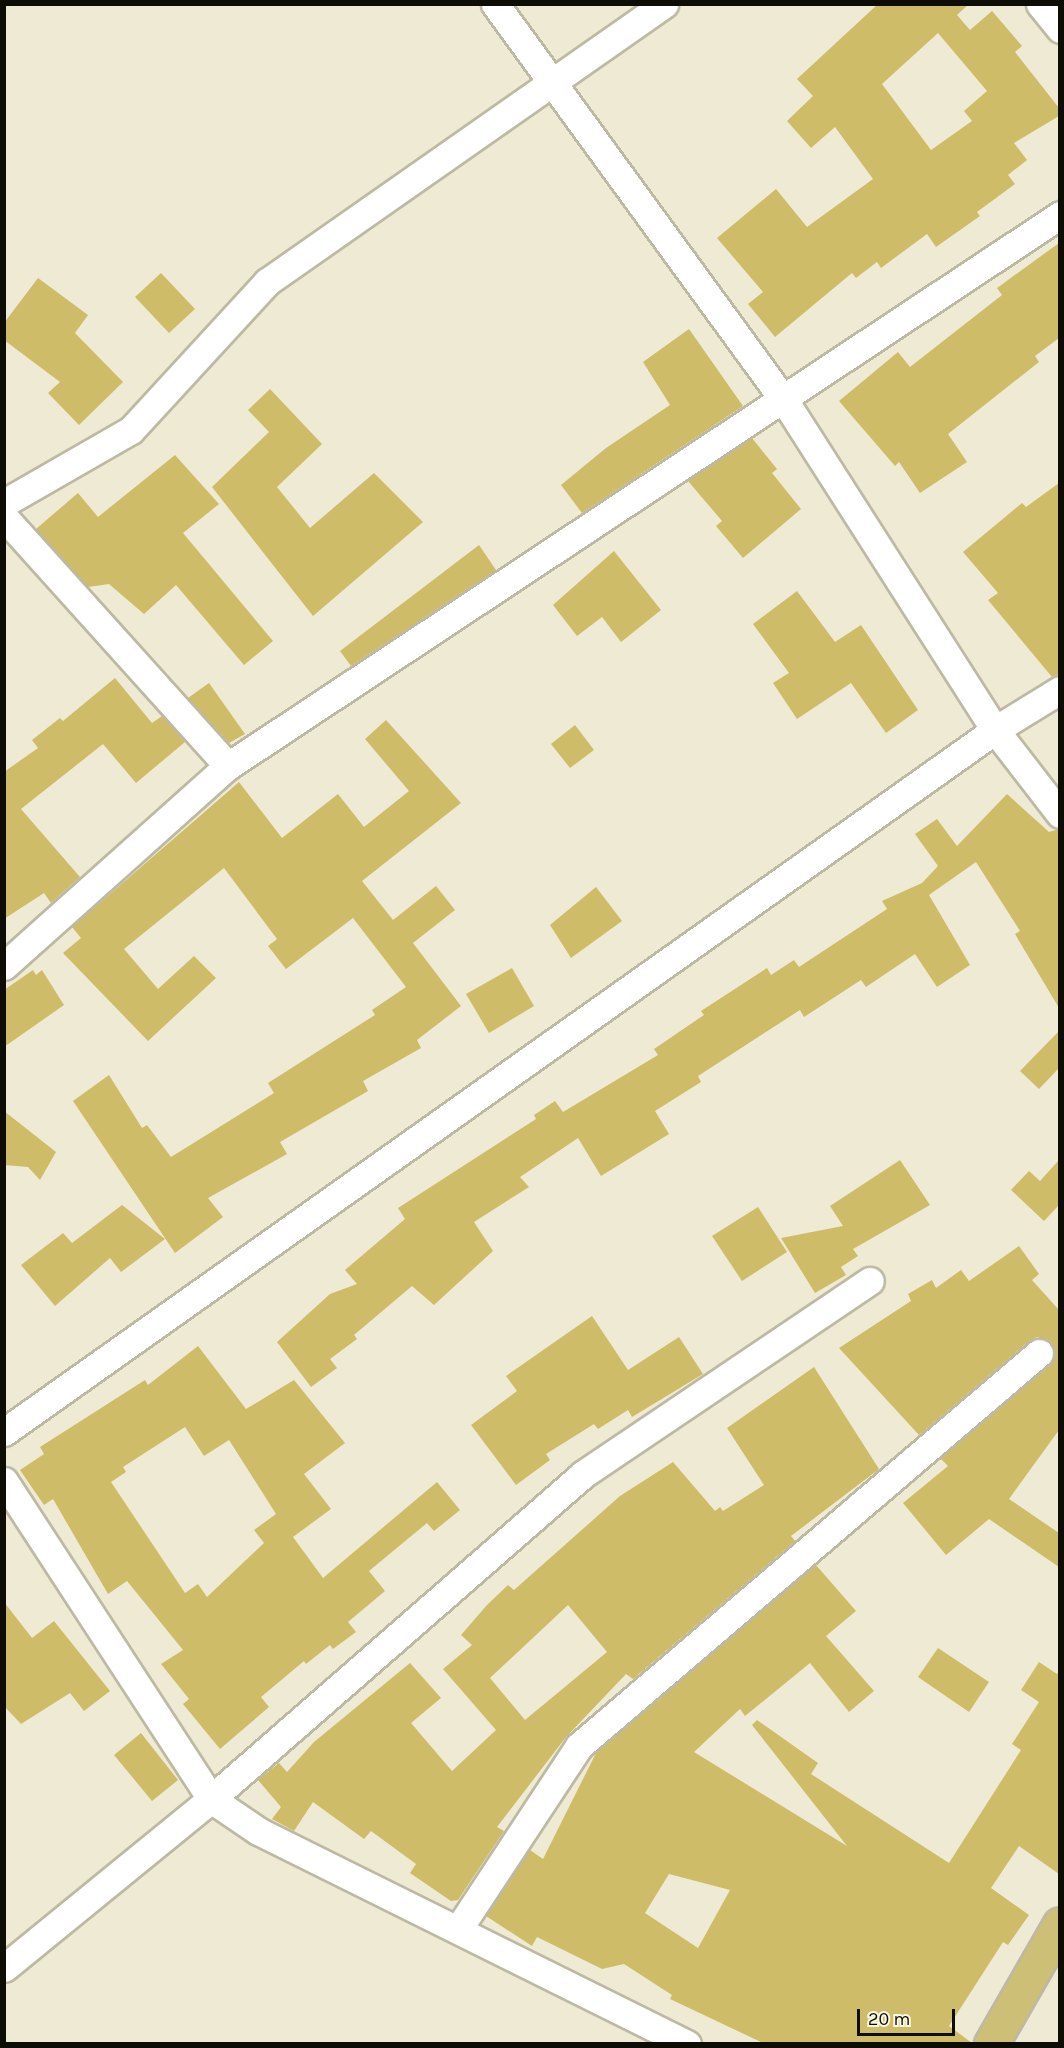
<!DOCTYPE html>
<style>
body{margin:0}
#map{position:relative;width:1064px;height:2048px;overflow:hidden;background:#efead4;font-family:Karla,sans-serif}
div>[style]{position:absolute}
.building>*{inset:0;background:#cfbc68}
.roads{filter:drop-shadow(2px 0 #bdb9a3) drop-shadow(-2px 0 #bdb9a3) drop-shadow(0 2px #bdb9a3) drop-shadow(0 -2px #bdb9a3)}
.street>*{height:27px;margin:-13.5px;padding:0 13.5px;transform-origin:13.5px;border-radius:13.5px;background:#fff}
.primary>*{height:33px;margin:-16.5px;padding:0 16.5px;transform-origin:16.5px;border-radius:16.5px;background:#cebf77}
span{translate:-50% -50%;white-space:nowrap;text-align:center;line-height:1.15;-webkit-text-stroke:5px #fdf8e1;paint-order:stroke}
.frame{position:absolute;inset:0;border:6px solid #0d0c05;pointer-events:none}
.scale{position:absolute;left:857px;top:2009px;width:98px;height:27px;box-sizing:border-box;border:3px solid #0d0c05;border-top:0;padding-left:8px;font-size:18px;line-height:21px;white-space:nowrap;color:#0d0c05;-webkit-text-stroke:4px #fdf8e1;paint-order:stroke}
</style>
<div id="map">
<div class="building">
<div style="clip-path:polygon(evenodd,878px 4px,969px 4px,957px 15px,970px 30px,992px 11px,1022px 46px,1015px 52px,1059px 108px,1059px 116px,1014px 143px,1027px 160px,1008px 175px,1015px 184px,977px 212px,980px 216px,936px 247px,927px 234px,881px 268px,877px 262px,856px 278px,852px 273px,775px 337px,748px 304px,763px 292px,717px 238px,776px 189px,807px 227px,873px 179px,835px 127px,811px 148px,787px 121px,813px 96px,797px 79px,878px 4px,938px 33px,987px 91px,964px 111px,972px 121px,931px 150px,882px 84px,938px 33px)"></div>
<div style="clip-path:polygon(1059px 243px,1059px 338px,1035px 356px,1039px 362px,948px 434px,967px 462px,920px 493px,899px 462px,895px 466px,839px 401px,898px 352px,910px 367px,1002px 295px,997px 288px)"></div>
<div style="clip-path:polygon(161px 273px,195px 309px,169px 333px,135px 297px)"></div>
<div style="clip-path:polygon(38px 278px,88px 315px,75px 333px,123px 382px,79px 425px,48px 393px,60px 382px,4px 340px,4px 323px)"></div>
<div style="clip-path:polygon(689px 329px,743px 406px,582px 513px,561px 485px,606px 448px,670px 405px,643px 362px)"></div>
<div style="clip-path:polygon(270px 389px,322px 444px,277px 487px,310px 528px,374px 473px,423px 522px,313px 616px,212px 487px,269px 432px,248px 410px)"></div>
<div style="clip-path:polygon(752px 438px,777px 469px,772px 473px,801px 509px,743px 558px,716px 526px,722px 521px,688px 481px)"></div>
<div style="clip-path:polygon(175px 455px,219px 504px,183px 533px,273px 641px,244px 665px,176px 585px,144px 614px,109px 584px,88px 587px,36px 529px,78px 493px,98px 517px)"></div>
<div style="clip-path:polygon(1059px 483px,1059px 674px,1052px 677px,988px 600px,998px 593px,963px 552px,1022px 503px,1026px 507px)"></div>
<div style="clip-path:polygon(479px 545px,496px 570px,351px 666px,340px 651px)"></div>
<div style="clip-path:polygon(614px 551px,661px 610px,621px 642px,602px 617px,577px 636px,553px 605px)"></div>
<div style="clip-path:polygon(797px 591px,835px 642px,861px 625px,918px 710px,886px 733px,851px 683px,797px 719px,773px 683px,789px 673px,753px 624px)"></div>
<div style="clip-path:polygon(115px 678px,152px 723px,162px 716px,185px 742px,136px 783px,103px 744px,21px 809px,80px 877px,51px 903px,44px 893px,4px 919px,4px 772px,38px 748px,32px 740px,60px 718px,63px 721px)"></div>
<div style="clip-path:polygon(209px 683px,245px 734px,229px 743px,188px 698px)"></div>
<div style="clip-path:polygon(386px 720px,461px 803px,362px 881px,393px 920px,436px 886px,455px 910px,413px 943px,461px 1006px,417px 1040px,421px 1048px,363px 1081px,368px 1091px,280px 1142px,287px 1154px,208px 1198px,223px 1217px,175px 1253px,73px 1101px,109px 1075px,142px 1128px,147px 1125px,171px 1157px,274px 1093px,268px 1083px,375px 1015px,372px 1010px,406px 987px,353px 918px,286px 969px,268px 946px,277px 939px,224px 868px,124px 949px,158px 989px,194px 956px,216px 978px,148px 1041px,63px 953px,81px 938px,72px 927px,239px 782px,282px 838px,338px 794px,364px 827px,409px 791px,365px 739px)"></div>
<div style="clip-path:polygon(575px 725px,594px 750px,570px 768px,551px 744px)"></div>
<div style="clip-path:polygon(1007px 794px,1049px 832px,1059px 829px,1059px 1008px,1015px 934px,1020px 931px,976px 862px,929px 895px,970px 965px,937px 987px,915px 954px,866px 987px,861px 980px,804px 1017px,800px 1010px,698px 1076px,701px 1082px,655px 1111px,669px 1134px,601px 1176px,578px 1138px,520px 1177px,529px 1187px,474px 1222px,493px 1251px,434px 1305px,412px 1286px,354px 1335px,357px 1339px,330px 1359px,337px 1368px,311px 1387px,277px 1342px,330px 1294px,357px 1284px,345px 1270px,405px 1219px,398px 1208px,536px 1119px,534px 1115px,555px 1101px,563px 1112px,658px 1055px,654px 1049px,704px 1015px,701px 1011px,767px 968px,771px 975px,794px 960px,799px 967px,887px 909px,882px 901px,922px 883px,938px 866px,915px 834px,937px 819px,957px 846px)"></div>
<div style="clip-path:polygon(596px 887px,622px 921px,571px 958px,550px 925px)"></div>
<div style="clip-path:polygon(512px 968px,534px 1006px,489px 1033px,466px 994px)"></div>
<div style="clip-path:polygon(33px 970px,36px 975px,42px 970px,64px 1005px,4px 1047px,4px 990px)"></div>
<div style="clip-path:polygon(1059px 1031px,1059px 1068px,1039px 1089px,1020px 1071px)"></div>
<div style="clip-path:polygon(4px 1111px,56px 1152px,40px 1180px,28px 1167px,4px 1165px)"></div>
<div style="clip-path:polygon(900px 1160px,930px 1205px,853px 1249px,858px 1256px,841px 1267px,846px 1275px,815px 1293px,781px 1238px,843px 1226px,830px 1206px)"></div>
<div style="clip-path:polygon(1059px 1160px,1059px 1205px,1044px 1221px,1011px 1190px,1029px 1171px,1040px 1181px)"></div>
<div style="clip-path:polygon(122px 1205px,165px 1239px,121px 1272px,110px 1258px,55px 1306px,21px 1265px,63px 1233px,72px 1243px)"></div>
<div style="clip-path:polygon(758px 1207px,787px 1252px,742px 1281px,712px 1236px)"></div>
<div style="clip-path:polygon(1019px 1246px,1039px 1274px,1032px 1280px,1059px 1310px,1059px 1430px,1009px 1499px,1059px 1533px,1059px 1567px,989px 1519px,946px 1555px,903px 1503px,948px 1466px,940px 1458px,1049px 1365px,1055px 1351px,1051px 1342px,1037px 1337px,1029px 1341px,919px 1435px,839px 1348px,911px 1301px,908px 1294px,932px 1280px,936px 1288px,961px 1270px,969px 1281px)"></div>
<div style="clip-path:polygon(592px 1316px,628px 1370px,679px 1337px,703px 1374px,632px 1417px,628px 1410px,598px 1429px,594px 1424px,546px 1454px,550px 1460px,516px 1485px,471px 1425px,517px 1391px,506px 1376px)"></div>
<div style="clip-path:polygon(evenodd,198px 1346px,246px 1409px,294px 1380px,345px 1443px,304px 1474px,331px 1509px,293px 1537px,323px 1578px,437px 1482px,460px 1510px,434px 1531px,427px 1523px,369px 1571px,385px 1591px,348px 1622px,356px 1632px,333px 1649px,330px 1645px,306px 1664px,304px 1661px,261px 1697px,269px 1707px,220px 1749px,183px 1704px,189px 1699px,161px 1664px,183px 1650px,127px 1581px,108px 1594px,53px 1499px,44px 1505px,20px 1470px,44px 1454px,40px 1447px,145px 1380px,148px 1385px,198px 1346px,185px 1427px,204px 1456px,229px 1440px,276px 1514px,254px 1530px,264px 1543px,207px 1597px,198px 1584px,185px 1593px,111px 1482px,126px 1472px,123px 1467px,185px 1427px)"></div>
<div style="clip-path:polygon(evenodd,814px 1367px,879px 1469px,791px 1536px,795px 1541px,633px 1679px,626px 1674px,566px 1737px,497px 1827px,504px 1831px,458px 1900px,451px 1901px,410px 1873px,416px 1864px,371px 1831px,364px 1839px,313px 1802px,294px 1831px,272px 1819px,281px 1807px,258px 1780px,279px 1763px,287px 1772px,314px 1742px,410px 1663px,441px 1698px,411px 1723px,452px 1771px,496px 1730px,443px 1669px,472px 1645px,461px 1635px,487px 1605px,508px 1585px,514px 1590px,620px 1496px,673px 1462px,715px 1511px,720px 1507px,723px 1511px,764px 1485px,727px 1428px,814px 1367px,568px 1605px,607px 1652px,525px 1720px,490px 1678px,568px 1605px)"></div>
<div style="clip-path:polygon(evenodd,816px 1565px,856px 1611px,826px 1636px,874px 1691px,849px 1712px,810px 1663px,745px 1716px,740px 1709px,694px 1752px,847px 1846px,752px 1725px,757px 1720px,818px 1763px,811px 1774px,949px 1863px,1021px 1750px,1012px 1744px,1039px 1702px,1021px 1690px,1039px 1662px,1057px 1674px,1059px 1671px,1059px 1874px,1019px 1846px,991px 1888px,1029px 1915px,1008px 1945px,1003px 1942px,949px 2026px,972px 2043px,763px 2043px,670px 1999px,672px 1995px,624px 1964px,602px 1969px,537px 1937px,532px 1946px,486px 1916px,530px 1850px,543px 1859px,597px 1751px,816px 1565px,669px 1874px,730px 1890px,698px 1948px,645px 1913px,669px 1874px)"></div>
<div style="clip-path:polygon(4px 1602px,32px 1638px,54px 1621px,110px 1691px,84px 1711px,70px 1693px,21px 1724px,4px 1706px)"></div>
<div style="clip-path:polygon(938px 1648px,989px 1682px,969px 1712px,918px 1677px)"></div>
<div style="clip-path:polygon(141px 1733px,178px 1780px,152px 1801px,114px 1755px)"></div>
</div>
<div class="roads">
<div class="street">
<div style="left:495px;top:4px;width:490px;rotate:53.9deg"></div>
<div style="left:784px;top:400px;width:392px;rotate:57.4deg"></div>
<div style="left:995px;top:730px;width:106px;rotate:52.3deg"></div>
<div style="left:1040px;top:4px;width:32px;rotate:51deg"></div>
<div style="left:4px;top:503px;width:146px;rotate:-29.9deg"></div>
<div style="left:131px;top:430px;width:201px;rotate:-47.4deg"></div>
<div style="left:267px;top:282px;width:485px;rotate:-35deg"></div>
<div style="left:4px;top:517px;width:335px;rotate:48deg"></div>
<div style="left:4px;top:966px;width:300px;rotate:-41.8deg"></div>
<div style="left:228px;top:766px;width:998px;rotate:-33.51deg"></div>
<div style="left:4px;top:1432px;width:1214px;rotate:-35.31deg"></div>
<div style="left:995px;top:730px;width:76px;rotate:-31.6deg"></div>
<div style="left:4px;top:1481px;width:379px;rotate:56.9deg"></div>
<div style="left:211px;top:1799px;width:57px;rotate:34.2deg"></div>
<div style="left:258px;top:1831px;width:479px;rotate:26.4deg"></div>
<div style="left:459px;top:1928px;width:218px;rotate:-56.6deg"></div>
<div style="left:579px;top:1746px;width:605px;rotate:-40.51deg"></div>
<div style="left:4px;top:1968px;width:267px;rotate:-39.2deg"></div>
<div style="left:211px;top:1799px;width:493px;rotate:-41.1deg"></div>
<div style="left:582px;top:1475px;width:347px;rotate:-34deg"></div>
</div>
<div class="primary">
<div style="left:991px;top:2044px;width:138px;rotate:-60.1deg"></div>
</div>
</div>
<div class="frame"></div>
<div class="scale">20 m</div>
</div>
